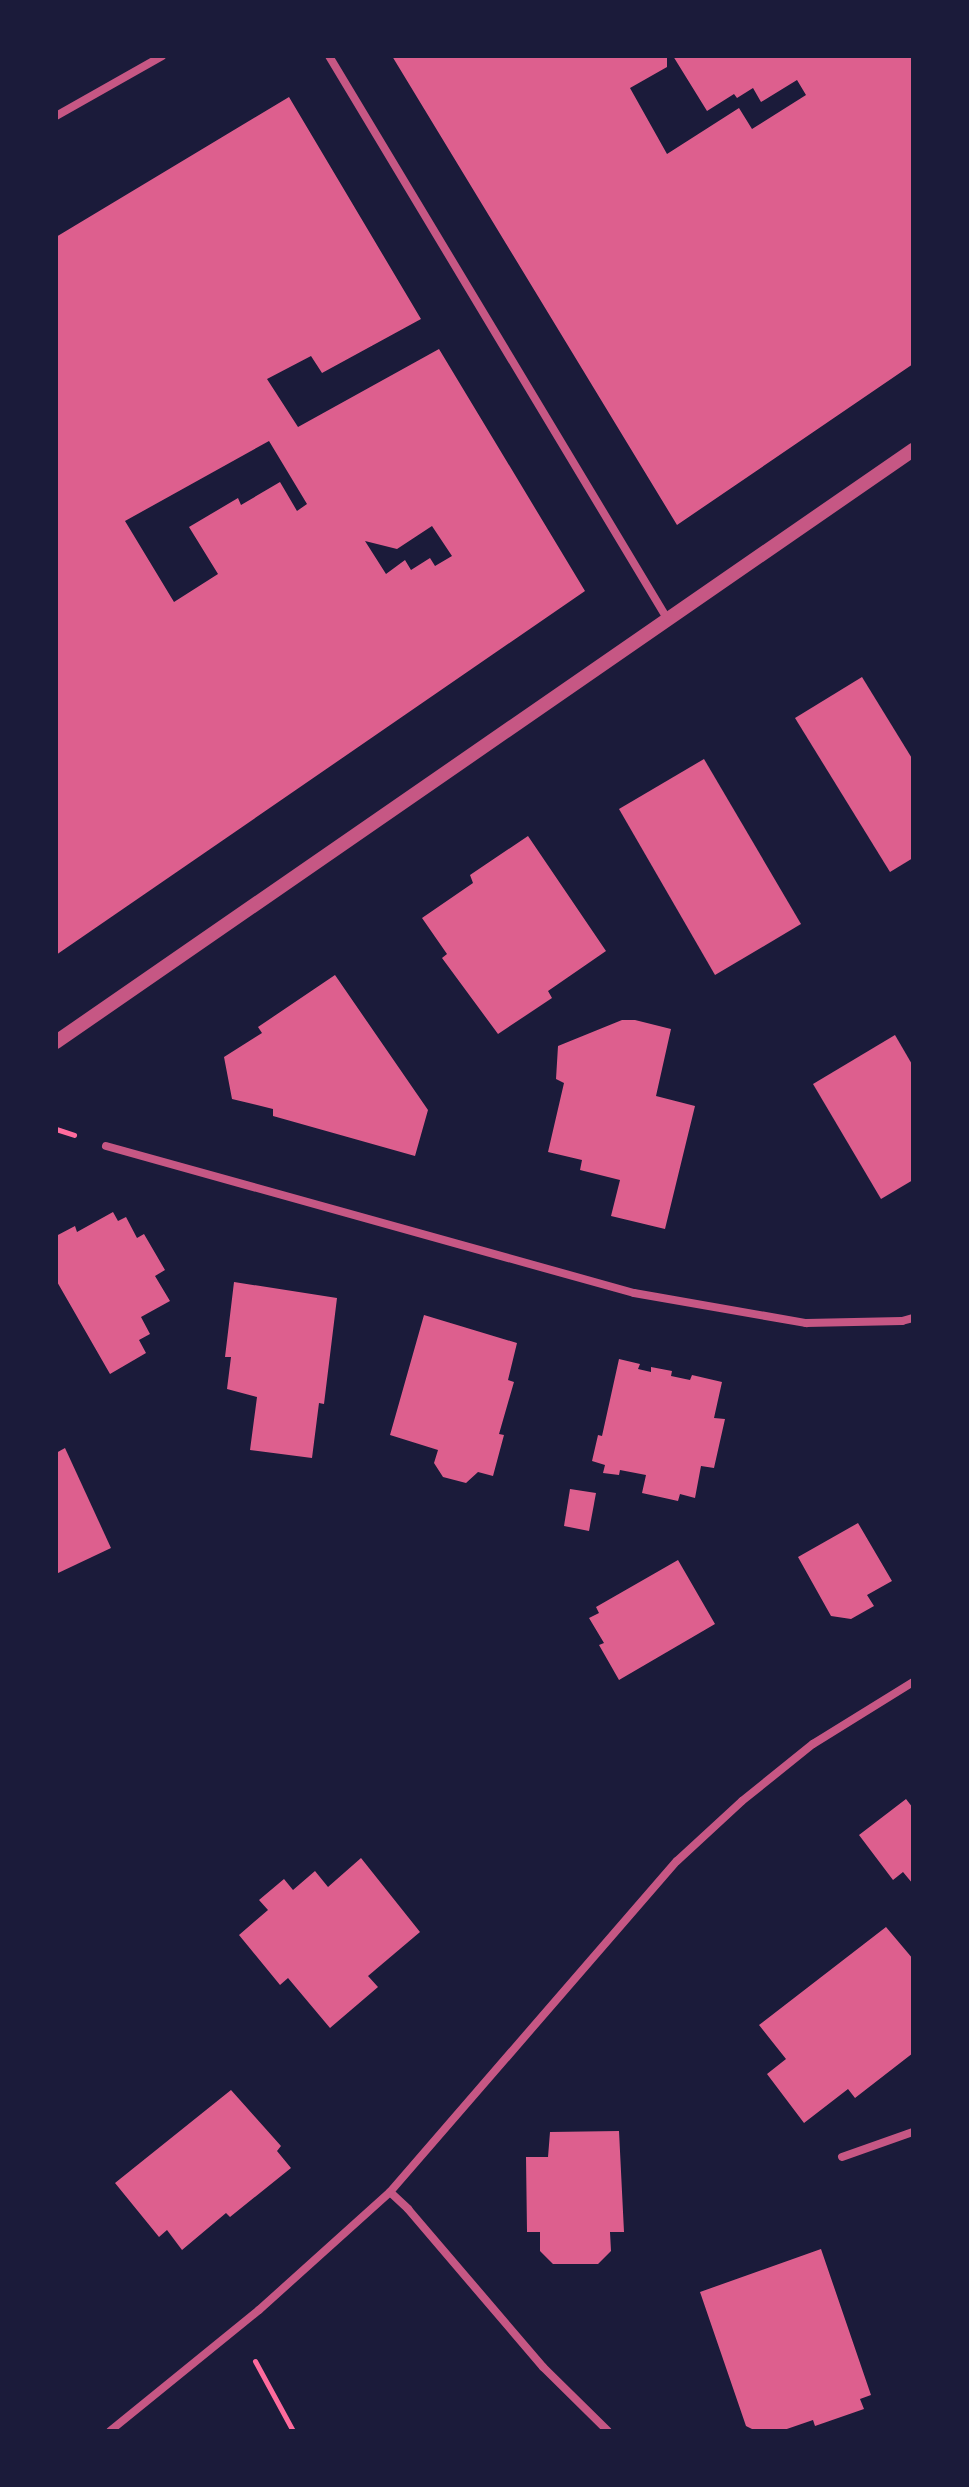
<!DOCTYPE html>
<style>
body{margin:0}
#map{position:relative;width:969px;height:2487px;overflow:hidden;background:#1b1b3a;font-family:"PT Sans",sans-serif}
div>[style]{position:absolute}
.building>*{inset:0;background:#dd5f8e}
.path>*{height:5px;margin:-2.5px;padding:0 2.5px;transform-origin:2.5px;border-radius:2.5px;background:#ff6b9d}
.minor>*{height:8px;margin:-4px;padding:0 4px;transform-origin:4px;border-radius:4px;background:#c65784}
.tertiary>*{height:14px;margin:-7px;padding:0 7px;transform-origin:7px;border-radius:7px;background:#c65784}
span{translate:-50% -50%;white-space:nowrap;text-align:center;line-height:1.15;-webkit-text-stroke:6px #1b1b3a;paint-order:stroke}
.frame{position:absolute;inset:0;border:58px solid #1b1b3a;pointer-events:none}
</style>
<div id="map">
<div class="building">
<div style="clip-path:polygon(392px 56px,667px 56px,667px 67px,630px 88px,667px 154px,739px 108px,752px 129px,806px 95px,797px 80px,761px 102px,753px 88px,737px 98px,734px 94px,707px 111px,673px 56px,913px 56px,913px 364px,677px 525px)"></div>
<div style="clip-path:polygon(evenodd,289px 97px,421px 319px,322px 373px,311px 356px,267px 379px,298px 427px,439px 349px,585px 591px,56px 955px,56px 237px,289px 97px,269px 441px,307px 504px,297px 511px,280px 482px,241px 505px,238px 498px,189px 527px,218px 574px,174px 602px,125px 521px,269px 441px,289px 97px,432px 526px,452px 556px,435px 566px,430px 558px,411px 570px,405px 560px,386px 574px,365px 541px,397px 549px,432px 526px)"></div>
<div style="clip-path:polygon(862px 677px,913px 760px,913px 858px,890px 872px,795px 718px)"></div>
<div style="clip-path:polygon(704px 759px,801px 924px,715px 975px,619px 809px)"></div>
<div style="clip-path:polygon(528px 836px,606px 951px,548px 991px,552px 998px,498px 1034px,442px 958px,447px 954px,422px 918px,473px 883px,470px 875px)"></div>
<div style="clip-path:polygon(335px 975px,428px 1110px,415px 1156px,273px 1116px,273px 1109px,232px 1099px,224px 1057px,262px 1033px,258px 1027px)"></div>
<div style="clip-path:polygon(622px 1020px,635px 1020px,671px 1029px,656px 1096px,695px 1106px,665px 1229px,611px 1216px,620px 1180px,580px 1170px,582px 1160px,548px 1152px,564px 1083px,556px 1079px,558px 1046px)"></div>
<div style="clip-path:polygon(895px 1035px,913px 1066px,913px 1180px,881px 1199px,813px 1084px)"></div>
<div style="clip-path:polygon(113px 1212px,118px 1221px,126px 1217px,137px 1238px,144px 1234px,165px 1270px,155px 1276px,170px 1301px,141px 1317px,150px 1334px,139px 1340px,146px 1353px,110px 1374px,56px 1280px,56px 1236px,75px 1226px,77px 1232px)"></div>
<div style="clip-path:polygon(234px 1282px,337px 1298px,324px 1404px,319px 1403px,312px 1458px,250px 1450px,257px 1397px,227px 1389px,231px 1357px,225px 1357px)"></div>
<div style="clip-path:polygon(424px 1315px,517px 1343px,508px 1380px,514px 1382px,499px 1434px,504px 1435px,493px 1476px,478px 1472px,466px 1483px,443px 1477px,434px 1463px,438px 1450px,390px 1435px)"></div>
<div style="clip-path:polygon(619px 1359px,640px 1364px,638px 1369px,651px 1372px,651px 1367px,672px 1371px,671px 1376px,690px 1380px,692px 1375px,722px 1382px,714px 1418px,725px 1419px,714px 1468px,701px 1466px,695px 1498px,680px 1494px,678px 1501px,642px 1493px,646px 1475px,620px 1470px,619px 1475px,603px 1473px,605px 1465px,592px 1461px,598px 1435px,602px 1436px)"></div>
<div style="clip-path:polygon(65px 1448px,111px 1548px,56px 1574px,56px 1453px)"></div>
<div style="clip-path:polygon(570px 1489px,596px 1493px,589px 1531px,564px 1526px)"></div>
<div style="clip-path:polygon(858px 1523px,892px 1581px,867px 1595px,874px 1606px,851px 1619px,831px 1616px,798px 1557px)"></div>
<div style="clip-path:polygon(678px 1560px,715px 1624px,619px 1680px,599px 1645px,604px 1643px,589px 1618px,599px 1613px,596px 1607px)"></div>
<div style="clip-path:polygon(906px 1799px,913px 1808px,913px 1884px,903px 1872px,893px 1880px,859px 1835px)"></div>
<div style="clip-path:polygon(361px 1858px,420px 1932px,368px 1976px,378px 1987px,330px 2028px,288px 1978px,280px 1985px,239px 1935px,268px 1910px,259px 1900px,284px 1879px,293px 1890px,315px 1871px,328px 1887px)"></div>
<div style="clip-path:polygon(886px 1927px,913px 1959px,913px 2053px,855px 2098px,848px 2089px,804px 2123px,767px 2074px,786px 2059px,759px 2025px)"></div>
<div style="clip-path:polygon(231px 2090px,281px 2146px,277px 2151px,291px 2168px,230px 2217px,226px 2213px,182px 2250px,167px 2230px,159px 2237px,115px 2183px)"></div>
<div style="clip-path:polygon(619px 2131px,624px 2232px,610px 2232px,611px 2251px,598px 2264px,553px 2264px,540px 2251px,540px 2232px,527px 2232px,526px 2157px,548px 2157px,550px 2132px)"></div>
<div style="clip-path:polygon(821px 2249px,871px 2395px,860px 2399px,864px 2409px,815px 2426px,813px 2420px,781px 2431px,756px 2431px,746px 2426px,700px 2292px)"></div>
</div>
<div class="path">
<div style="left:56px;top:1129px;width:19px;rotate:18deg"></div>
<div style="left:255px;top:2361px;width:80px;rotate:61.5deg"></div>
</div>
<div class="minor">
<div style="left:329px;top:56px;width:658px;rotate:58.99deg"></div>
<div style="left:56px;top:116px;width:122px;rotate:-29.5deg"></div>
<div style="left:106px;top:1146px;width:548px;rotate:15.56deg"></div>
<div style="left:634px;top:1293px;width:175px;rotate:9.9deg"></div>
<div style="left:806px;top:1323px;width:96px;rotate:-1.2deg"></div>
<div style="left:902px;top:1321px;width:11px;rotate:-15deg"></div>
<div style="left:842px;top:2157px;width:75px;rotate:-19.4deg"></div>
<div style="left:390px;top:2192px;width:25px;rotate:43deg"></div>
<div style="left:408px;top:2209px;width:208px;rotate:49.5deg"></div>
<div style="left:543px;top:2367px;width:91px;rotate:44.6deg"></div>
<div style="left:110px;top:2431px;width:192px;rotate:-39.1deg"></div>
<div style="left:259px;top:2310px;width:176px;rotate:-42deg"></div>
<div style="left:390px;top:2192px;width:438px;rotate:-49.1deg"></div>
<div style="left:677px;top:1861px;width:88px;rotate:-42.7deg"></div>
<div style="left:742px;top:1801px;width:91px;rotate:-38.8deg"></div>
<div style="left:813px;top:1744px;width:118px;rotate:-31.8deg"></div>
</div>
<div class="tertiary">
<div style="left:56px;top:1042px;width:1042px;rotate:-34.64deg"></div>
</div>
<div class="frame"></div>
</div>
